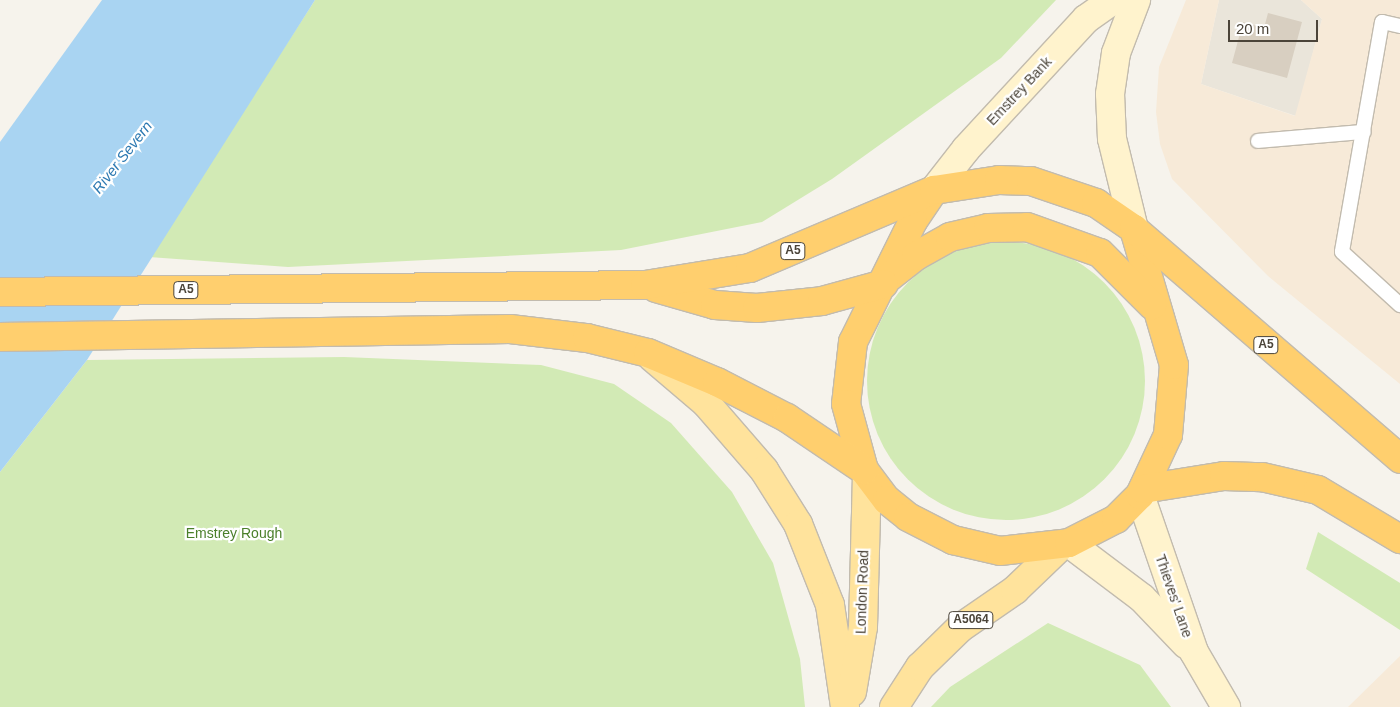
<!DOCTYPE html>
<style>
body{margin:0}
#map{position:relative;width:1400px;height:707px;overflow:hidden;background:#f6f3ec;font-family:Helvetica,sans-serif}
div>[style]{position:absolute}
.residential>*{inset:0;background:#eae5da}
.commercial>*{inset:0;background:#f7ead8}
.green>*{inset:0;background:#d2eab5}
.round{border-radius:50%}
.water>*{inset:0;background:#a9d4f2}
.building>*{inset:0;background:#d8cfc1}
.roads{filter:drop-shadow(1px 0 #c2bbae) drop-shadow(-1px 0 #c2bbae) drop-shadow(0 1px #c2bbae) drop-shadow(0 -1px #c2bbae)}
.lane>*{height:14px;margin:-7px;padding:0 7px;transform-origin:7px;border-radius:7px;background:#fff}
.secondary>*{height:28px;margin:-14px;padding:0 14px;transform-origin:14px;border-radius:14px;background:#fff3cd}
.primary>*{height:28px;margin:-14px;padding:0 14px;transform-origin:14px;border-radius:14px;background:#ffe39c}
.highway>*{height:28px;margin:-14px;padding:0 14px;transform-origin:14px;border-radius:14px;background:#ffcf6e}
span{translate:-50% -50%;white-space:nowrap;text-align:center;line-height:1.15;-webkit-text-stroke:4.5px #fff;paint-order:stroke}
.shield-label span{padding:1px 4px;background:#fff;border:1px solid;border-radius:4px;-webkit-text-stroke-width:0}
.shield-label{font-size:12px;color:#4b4439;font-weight:700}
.street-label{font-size:14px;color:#4b4439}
.park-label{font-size:14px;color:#4a7f2a}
.water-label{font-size:15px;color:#2e7ab2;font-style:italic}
.scale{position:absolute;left:1228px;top:20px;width:90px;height:22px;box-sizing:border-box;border:2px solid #4b4439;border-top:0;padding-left:6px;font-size:15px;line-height:18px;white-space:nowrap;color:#4b4439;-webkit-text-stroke:4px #fff;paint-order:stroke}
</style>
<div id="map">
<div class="residential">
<div style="clip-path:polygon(1219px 0,1301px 0,1322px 19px,1296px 116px,1201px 84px)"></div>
</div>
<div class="commercial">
<div style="clip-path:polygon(1186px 0,1219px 0,1201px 84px,1295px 116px,1322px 19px,1301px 0,1400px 0,1400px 384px,1268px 276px,1172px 179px,1160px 144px,1156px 112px,1159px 67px)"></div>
<div style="clip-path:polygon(1400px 656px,1400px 707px,1348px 707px)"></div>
</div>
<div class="green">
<div style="clip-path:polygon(315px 0,1056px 0,1001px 58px,832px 179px,762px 222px,621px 250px,288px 267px,149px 257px)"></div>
<div class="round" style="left:867px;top:242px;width:278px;height:278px"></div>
<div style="clip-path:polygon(344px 357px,541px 365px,614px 384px,671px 423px,732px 492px,773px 563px,800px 659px,805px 707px,0 707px,0 472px,87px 360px)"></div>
<div style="clip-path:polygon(1318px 532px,1400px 583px,1400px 630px,1306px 569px)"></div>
<div style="clip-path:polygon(1048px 623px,1140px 665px,1171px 707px,931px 707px,950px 687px)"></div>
</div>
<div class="water">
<div style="clip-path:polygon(102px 0,315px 0,87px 360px,0 472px,0 142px)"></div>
</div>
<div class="building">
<div style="clip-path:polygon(1268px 13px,1302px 22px,1287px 78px,1232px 63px,1243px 22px,1264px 28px)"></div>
</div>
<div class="roads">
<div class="lane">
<div style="left:1400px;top:26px;width:18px;rotate:-167deg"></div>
<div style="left:1382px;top:22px;width:233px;rotate:99.9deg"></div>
<div style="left:1342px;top:252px;width:79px;rotate:42.4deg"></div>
<div style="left:1258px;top:141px;width:106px;rotate:-4.9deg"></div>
</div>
<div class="secondary">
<div style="left:934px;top:190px;width:52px;rotate:-52deg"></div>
<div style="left:966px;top:149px;width:177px;rotate:-47.3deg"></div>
<div style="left:1086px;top:19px;width:33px;rotate:-35deg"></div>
<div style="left:1134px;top:229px;width:93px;rotate:-103.7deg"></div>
<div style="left:1112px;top:139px;width:45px;rotate:-92.5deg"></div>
<div style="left:1110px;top:94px;width:41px;rotate:-81.7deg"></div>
<div style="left:1116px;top:53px;width:57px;rotate:-69.3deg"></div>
<div style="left:1140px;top:495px;width:166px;rotate:71deg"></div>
<div style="left:1194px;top:652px;width:64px;rotate:59.8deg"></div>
<div style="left:1069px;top:543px;width:91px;rotate:37deg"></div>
<div style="left:1142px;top:598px;width:64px;rotate:46.3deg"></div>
</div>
<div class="primary">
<div style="left:652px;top:357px;width:71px;rotate:40.4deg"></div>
<div style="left:706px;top:403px;width:89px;rotate:49.1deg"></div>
<div style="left:764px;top:470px;width:64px;rotate:57.8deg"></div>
<div style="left:798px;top:524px;width:87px;rotate:68.4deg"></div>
<div style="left:830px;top:605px;width:103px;rotate:81.6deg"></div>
<div style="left:852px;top:692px;width:66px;rotate:-80.4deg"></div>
<div style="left:863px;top:627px;width:150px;rotate:-88.5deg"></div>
<div style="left:894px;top:707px;width:48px;rotate:-57deg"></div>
<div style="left:920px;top:667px;width:56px;rotate:-44.3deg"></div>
<div style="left:960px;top:628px;width:67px;rotate:-34.6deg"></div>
<div style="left:1015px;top:590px;width:65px;rotate:-43.8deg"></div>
</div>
<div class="highway">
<div style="left:934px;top:190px;width:37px;rotate:124deg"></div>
<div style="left:913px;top:221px;width:135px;rotate:116.4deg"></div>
<div style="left:853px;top:342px;width:62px;rotate:96.4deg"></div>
<div style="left:846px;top:404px;width:68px;rotate:74.7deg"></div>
<div style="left:864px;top:470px;width:38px;rotate:53deg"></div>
<div style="left:887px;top:500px;width:27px;rotate:39deg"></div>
<div style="left:908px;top:517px;width:51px;rotate:27.1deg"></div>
<div style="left:953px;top:540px;width:48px;rotate:13.2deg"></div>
<div style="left:1000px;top:551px;width:69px;rotate:-6.6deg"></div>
<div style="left:1069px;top:543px;width:53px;rotate:-27.1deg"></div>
<div style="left:1116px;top:519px;width:34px;rotate:-45deg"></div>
<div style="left:1140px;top:495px;width:66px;rotate:-65deg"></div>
<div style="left:1168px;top:435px;width:70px;rotate:-85.1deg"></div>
<div style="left:1174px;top:365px;width:142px;rotate:-106.4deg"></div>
<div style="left:888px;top:278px;width:36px;rotate:-38deg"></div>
<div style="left:916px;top:256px;width:39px;rotate:-29deg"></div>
<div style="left:950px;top:237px;width:39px;rotate:-13deg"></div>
<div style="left:988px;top:228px;width:39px;rotate:-1deg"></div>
<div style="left:1027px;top:227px;width:77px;rotate:19.6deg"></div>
<div style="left:1100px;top:253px;width:74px;rotate:45deg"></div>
<div style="left:656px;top:288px;width:61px;rotate:16.1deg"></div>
<div style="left:715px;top:305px;width:42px;rotate:4.1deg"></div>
<div style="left:757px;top:308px;width:65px;rotate:-6.1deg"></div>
<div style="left:822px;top:301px;width:64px;rotate:-15.3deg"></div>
<div style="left:0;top:292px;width:645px;rotate:-0.62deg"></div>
<div style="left:645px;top:285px;width:106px;rotate:-9.2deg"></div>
<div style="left:750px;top:268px;width:200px;rotate:-23deg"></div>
<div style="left:934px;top:190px;width:66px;rotate:-8.7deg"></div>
<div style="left:999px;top:180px;width:32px;rotate:2deg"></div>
<div style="left:1031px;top:181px;width:69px;rotate:18.7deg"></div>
<div style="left:1096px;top:203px;width:46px;rotate:34.4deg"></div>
<div style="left:1134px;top:229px;width:352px;rotate:40.8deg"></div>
<div style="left:0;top:337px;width:510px;rotate:-0.9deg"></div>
<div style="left:510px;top:329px;width:78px;rotate:6.7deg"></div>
<div style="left:587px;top:338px;width:63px;rotate:13.8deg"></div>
<div style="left:648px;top:353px;width:75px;rotate:22.8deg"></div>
<div style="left:717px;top:382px;width:79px;rotate:27.2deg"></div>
<div style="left:787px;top:418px;width:93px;rotate:34deg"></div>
<div style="left:1143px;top:489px;width:82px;rotate:-9.1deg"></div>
<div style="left:1224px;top:476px;width:38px;rotate:2deg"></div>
<div style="left:1262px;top:477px;width:57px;rotate:13.1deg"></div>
<div style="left:1318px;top:490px;width:96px;rotate:30.9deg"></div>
</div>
</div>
<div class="shield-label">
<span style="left:793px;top:251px">A5</span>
<span style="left:186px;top:290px">A5</span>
<span style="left:1266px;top:345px">A5</span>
<span style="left:971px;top:620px">A5064</span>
</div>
<div class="street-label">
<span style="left:1019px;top:91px;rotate:-47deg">Emstrey Bank</span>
<span style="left:862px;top:592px;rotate:-88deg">London Road</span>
<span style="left:1174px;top:596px;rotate:71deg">Thieves' Lane</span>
</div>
<div class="park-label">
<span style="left:234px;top:533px">Emstrey Rough</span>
</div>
<div class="water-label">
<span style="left:122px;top:157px;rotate:-52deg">River Severn</span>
</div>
<div class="scale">20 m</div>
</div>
